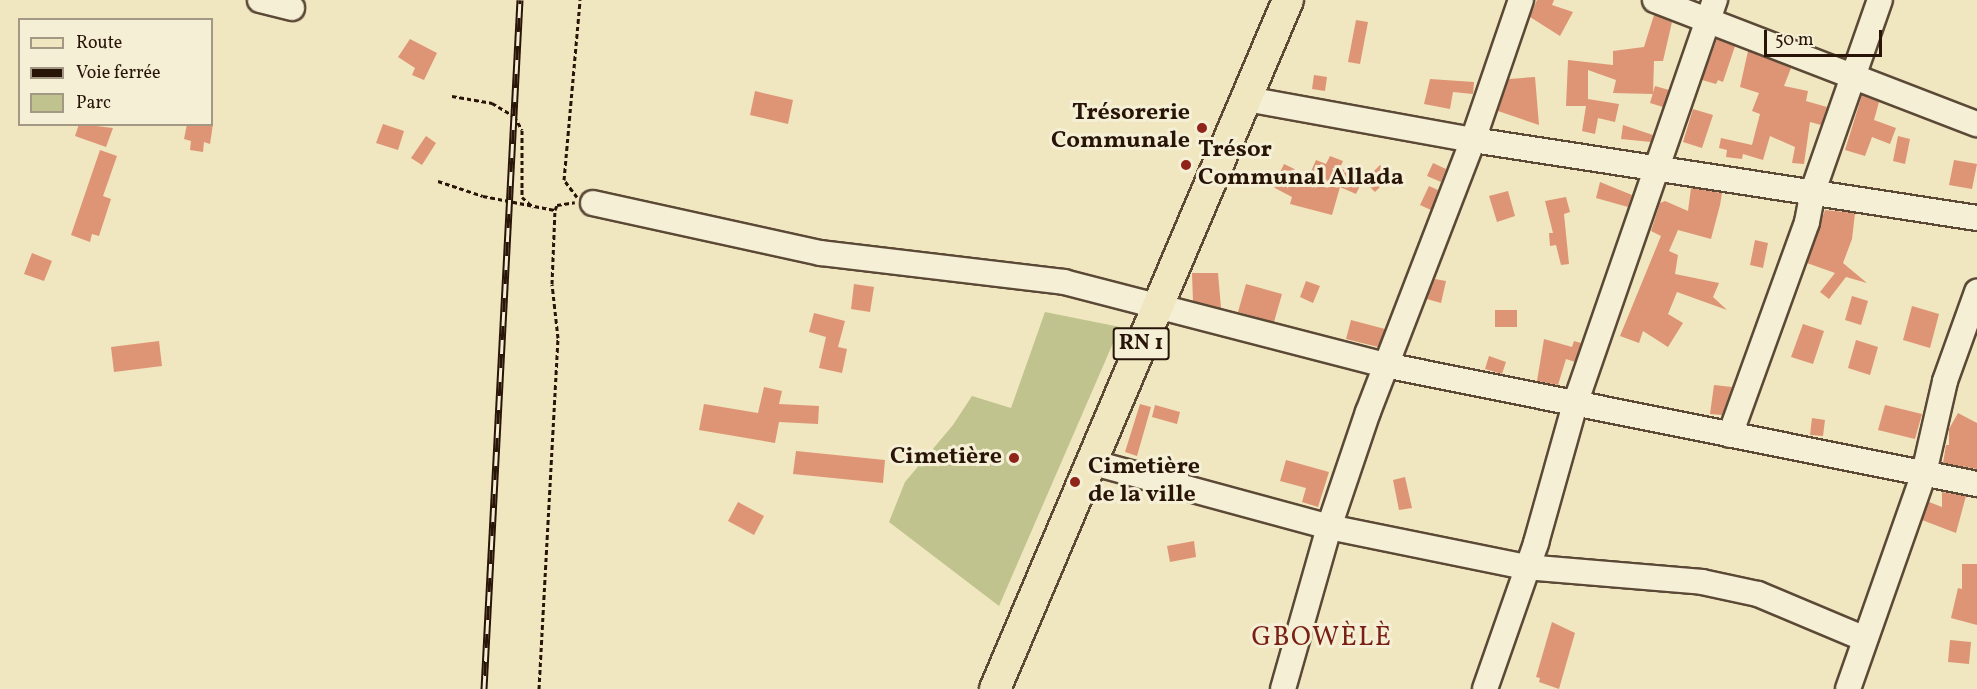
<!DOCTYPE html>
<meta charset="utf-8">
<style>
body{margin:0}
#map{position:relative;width:1977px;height:689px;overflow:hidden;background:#f0e6c0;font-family:Vollkorn,serif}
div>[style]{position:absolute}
.green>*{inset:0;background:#c0c38e}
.building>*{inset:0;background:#de9575}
.path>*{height:3px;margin-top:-1.5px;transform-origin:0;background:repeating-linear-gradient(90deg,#291508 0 4.5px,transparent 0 7.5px)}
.roads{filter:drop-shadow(2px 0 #5b4936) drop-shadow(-2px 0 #5b4936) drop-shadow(0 2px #5b4936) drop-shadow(0 -2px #5b4936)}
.minor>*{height:24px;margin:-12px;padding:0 12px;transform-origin:12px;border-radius:12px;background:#f5efd6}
.major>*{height:30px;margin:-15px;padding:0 15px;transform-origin:15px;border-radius:15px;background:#f0e6c0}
.rail>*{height:7px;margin-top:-3.5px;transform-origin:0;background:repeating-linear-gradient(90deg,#f5efd6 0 14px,#291508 0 28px);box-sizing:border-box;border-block:2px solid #291508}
.dots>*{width:16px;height:16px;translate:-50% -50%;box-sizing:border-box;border:3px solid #f5efd6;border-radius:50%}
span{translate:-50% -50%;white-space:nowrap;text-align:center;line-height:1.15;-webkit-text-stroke:6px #f5efd6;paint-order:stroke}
.shield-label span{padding:2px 4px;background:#f5efd6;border:2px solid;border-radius:4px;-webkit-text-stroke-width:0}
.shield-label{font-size:22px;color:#291508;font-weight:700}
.poi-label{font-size:24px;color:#291508;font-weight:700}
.right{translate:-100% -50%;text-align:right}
.left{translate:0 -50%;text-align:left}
.quarter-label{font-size:27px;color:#7a1f14;letter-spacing:1.5px}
.legend{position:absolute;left:18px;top:18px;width:195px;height:108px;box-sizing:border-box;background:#f5efd6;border:2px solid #a39884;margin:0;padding:8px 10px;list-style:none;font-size:18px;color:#291508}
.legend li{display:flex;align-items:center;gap:12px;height:30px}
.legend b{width:30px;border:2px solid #a39884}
.scale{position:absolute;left:1764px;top:30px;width:118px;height:27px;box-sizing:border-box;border:3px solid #291508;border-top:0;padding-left:8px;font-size:18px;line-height:21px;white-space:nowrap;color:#291508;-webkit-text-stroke:4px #f5efd6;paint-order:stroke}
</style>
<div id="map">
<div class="green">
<div style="clip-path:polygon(1045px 312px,1120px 327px,999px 606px,889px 522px,905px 482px,953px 425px,972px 396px,1011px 408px)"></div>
</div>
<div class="building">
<div style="clip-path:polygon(1537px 0,1554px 0,1552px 5px,1573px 12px,1560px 36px,1530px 17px)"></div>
<div style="clip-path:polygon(1654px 15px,1672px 22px,1663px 61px,1654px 61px,1653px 94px,1613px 93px,1616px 80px,1588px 70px,1588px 99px,1619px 104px,1615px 122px,1598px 118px,1595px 134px,1582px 131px,1586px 106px,1566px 106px,1568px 60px,1613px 65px,1613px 51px,1644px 47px)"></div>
<div style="clip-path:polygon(1356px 20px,1368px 22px,1360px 64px,1348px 62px)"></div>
<div style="clip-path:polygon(410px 39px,437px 53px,424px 80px,412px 75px,415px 68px,398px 57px)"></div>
<div style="clip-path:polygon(1717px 39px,1735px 46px,1723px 82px,1718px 80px,1716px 84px,1702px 80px)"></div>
<div style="clip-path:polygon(1748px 51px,1791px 68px,1784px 86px,1808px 91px,1806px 101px,1827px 107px,1821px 125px,1810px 122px,1804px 164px,1792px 163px,1795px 147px,1770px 136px,1763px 160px,1743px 154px,1742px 159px,1726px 157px,1727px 150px,1719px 148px,1721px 138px,1752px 145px,1760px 114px,1752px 111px,1759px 93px,1740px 87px)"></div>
<div style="clip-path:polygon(1314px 75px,1327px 77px,1325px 91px,1312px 89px)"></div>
<div style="clip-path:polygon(1535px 77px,1539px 125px,1498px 111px,1509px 79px)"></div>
<div style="clip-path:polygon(1430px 79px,1474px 82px,1473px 94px,1453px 92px,1450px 109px,1424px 104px)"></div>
<div style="clip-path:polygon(1655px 86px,1669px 90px,1663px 107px,1650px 103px)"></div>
<div style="clip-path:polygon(755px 91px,793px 100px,788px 124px,750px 115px)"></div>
<div style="clip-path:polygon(1862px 95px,1879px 102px,1874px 120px,1896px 128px,1890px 144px,1872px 137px,1865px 156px,1845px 150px)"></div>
<div style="clip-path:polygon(1693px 109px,1713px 115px,1702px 148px,1683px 142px)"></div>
<div style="clip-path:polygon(79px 124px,113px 128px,106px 147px,75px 136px)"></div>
<div style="clip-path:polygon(187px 124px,213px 124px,210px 144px,204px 142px,203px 152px,190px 150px,191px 141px,184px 139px)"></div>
<div style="clip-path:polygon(383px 124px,404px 131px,398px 150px,376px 143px)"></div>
<div style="clip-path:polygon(1623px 125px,1653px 135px,1651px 142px,1621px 139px)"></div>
<div style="clip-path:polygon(426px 136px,436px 143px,422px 165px,411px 158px)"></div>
<div style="clip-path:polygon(1898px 136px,1910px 139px,1905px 164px,1893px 161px)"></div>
<div style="clip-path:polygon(100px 150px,117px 156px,103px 196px,111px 199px,99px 236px,92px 234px,90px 242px,71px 235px)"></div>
<div style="clip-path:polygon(1330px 156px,1343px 161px,1340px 168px,1363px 179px,1356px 194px,1340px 187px,1332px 215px,1290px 204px,1292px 197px,1273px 187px,1284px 164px,1309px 176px,1316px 160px,1326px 164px)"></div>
<div style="clip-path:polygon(1954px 160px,1977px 164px,1972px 189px,1949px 185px)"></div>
<div style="clip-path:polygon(1433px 163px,1446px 169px,1441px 182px,1427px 176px)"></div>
<div style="clip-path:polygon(1380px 165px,1391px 176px,1375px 192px,1364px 181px)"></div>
<div style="clip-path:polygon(1600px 182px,1632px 195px,1628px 207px,1596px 198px)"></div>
<div style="clip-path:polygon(1429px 186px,1438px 190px,1431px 210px,1420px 205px)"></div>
<div style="clip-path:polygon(1691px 188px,1722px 193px,1720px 205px,1711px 239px,1678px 230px,1669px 251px,1678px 255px,1675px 274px,1719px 283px,1713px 297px,1727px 310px,1677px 292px,1668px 314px,1683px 323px,1668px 347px,1643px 331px,1639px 343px,1620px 336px,1661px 236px,1651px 231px,1660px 203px,1665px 201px,1688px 211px)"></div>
<div style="clip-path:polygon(1508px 191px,1515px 216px,1497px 222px,1489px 196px)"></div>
<div style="clip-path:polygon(1566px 197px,1570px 212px,1564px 214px,1569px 264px,1561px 265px,1556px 245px,1550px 246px,1549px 233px,1553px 233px,1545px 201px)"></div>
<div style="clip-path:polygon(1825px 210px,1855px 213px,1852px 239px,1843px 263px,1867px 283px,1846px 277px,1829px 299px,1820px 292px,1835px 273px,1807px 263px)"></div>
<div style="clip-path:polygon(1755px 240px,1768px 243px,1763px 268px,1750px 265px)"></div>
<div style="clip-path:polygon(32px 253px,52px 261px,44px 281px,24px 274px)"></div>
<div style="clip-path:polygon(1192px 273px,1218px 273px,1221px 308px,1193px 301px)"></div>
<div style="clip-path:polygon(1435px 279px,1446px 281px,1441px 303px,1427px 299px)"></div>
<div style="clip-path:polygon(1306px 281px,1320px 286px,1313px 303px,1300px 297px)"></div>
<div style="clip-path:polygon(854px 284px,874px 287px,870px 312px,851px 309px)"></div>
<div style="clip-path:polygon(1246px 284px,1282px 294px,1274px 322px,1238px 312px)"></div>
<div style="clip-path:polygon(1852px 296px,1868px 301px,1861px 325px,1845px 320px)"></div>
<div style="clip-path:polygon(1912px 306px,1939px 314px,1930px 348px,1903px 340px)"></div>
<div style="clip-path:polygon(1495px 310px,1517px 310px,1517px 327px,1495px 327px)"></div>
<div style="clip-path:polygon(814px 313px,845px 321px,838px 347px,847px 349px,842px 373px,819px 368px,826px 337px,809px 332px)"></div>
<div style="clip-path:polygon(1351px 320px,1385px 329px,1378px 347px,1346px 339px)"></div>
<div style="clip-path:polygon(1803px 324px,1824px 331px,1813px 364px,1791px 357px)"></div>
<div style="clip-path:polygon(1544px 339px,1572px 347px,1574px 341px,1581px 343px,1575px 362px,1566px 359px,1558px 385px,1537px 381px)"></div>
<div style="clip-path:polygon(1856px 340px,1878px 347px,1870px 375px,1848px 368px)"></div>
<div style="clip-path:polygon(159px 341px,162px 366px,114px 372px,111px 347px)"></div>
<div style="clip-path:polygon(1489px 356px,1506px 362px,1502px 374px,1485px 369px)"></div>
<div style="clip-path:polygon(1714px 385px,1732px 387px,1722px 415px,1710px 414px)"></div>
<div style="clip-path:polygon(764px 387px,782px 391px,779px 404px,819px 406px,818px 424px,779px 422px,775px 443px,699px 430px,704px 404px,758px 413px)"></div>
<div style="clip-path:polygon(1140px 404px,1151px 407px,1137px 456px,1125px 452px)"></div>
<div style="clip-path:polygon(1155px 405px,1180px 412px,1177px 424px,1152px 417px)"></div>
<div style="clip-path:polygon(1885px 405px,1922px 414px,1915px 439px,1878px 430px)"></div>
<div style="clip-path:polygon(1958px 413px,1977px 423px,1977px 469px,1943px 463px,1946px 445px,1949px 445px,1949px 429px)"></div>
<div style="clip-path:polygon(1812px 418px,1825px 420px,1823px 436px,1810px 435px)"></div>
<div style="clip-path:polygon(796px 451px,885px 460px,883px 483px,793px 474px)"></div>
<div style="clip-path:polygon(1286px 460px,1329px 472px,1318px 507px,1302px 502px,1306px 488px,1280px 481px)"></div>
<div style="clip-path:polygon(1405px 477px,1412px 508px,1399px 510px,1393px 480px)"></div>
<div style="clip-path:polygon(1942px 492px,1966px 496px,1956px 533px,1922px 520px,1929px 502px,1942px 507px)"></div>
<div style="clip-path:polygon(738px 502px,764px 516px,754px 535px,728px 521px)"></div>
<div style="clip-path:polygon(1194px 541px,1196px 557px,1170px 562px,1167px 546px)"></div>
<div style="clip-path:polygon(1962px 564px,1977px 564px,1977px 625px,1951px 618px,1958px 588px,1962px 589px)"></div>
<div style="clip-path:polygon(1552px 622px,1575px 633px,1559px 689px,1539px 682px,1540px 678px,1536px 677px)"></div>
<div style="clip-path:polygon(1950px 640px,1971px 642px,1969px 664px,1948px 662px)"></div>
</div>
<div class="path">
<div style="left:452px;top:96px;width:41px;rotate:9.9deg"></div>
<div style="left:492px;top:103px;width:26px;rotate:31deg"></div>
<div style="left:514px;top:116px;width:16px;rotate:60deg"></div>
<div style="left:522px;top:130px;width:67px;rotate:90deg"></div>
<div style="left:522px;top:197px;width:15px;rotate:42deg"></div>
<div style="left:438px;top:181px;width:47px;rotate:18.4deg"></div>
<div style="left:483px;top:196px;width:73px;rotate:11deg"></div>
<div style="left:577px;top:197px;width:21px;rotate:-127deg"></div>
<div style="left:564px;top:180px;width:181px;rotate:-84.9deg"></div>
<div style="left:539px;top:689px;width:352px;rotate:-86.9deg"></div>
<div style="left:558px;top:338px;width:54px;rotate:-96.3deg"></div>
<div style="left:552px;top:284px;width:74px;rotate:-87.7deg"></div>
<div style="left:555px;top:210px;width:5px;rotate:-68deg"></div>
<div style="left:557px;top:205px;width:18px;rotate:-9deg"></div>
</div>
<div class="roads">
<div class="minor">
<div style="left:260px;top:0;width:33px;rotate:14deg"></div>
<div style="left:1655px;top:0;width:345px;rotate:21.1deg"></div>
<div style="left:1247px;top:99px;width:230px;rotate:10.3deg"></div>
<div style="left:1473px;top:140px;width:510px;rotate:8.8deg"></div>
<div style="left:593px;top:203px;width:233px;rotate:12.4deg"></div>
<div style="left:821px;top:253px;width:245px;rotate:6.8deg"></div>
<div style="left:1064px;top:282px;width:332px;rotate:14.5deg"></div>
<div style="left:1385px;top:365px;width:604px;rotate:11.37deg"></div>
<div style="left:1730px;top:435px;width:226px;rotate:-70.1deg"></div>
<div style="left:1807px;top:222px;width:32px;rotate:-79deg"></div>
<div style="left:1813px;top:191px;width:202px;rotate:-70.7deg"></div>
<div style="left:1094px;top:463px;width:244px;rotate:15.2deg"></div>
<div style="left:1329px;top:527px;width:200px;rotate:11.5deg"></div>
<div style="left:1525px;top:567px;width:178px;rotate:4.8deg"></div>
<div style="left:1702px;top:582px;width:57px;rotate:12.1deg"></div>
<div style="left:1758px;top:594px;width:116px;rotate:22.8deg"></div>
<div style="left:1283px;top:689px;width:168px;rotate:-74.1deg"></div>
<div style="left:1329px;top:527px;width:121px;rotate:-71.3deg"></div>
<div style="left:1368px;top:412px;width:292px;rotate:-68.9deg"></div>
<div style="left:1473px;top:140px;width:148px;rotate:-71.1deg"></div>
<div style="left:1485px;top:689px;width:155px;rotate:-70.7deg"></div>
<div style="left:1536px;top:543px;width:144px;rotate:-74.3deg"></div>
<div style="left:1575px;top:404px;width:428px;rotate:-70.9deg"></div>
<div style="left:1848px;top:689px;width:229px;rotate:-70.6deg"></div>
<div style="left:1924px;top:473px;width:94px;rotate:-77.1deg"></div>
<div style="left:1945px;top:381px;width:95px;rotate:-70.2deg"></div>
</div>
<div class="major">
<div style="left:995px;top:689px;width:749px;rotate:-66.96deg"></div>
</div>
</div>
<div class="rail">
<div style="left:484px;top:689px;width:690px;rotate:-87.01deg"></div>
</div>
<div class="dots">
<div style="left:1202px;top:128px;background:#8f2418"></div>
<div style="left:1186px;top:165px;background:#8f2418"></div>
<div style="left:1014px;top:458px;background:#8f2418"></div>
<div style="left:1075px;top:482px;background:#8f2418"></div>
</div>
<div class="shield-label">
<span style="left:1141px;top:344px">RN 1</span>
</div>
<div class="poi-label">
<span class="right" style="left:1190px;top:128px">Trésorerie<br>Communale</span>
<span class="left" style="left:1198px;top:165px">Trésor<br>Communal Allada</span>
<span class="right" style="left:1002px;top:458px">Cimetière</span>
<span class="left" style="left:1088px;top:482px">Cimetière<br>de la ville</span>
</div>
<div class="quarter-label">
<span style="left:1322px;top:639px">GBOWÈLÈ</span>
</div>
<ul class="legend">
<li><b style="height:8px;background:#f0e6c0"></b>Route</li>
<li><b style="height:8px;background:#291508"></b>Voie ferrée</li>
<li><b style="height:16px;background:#c0c38e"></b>Parc</li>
</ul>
<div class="scale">50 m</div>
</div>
